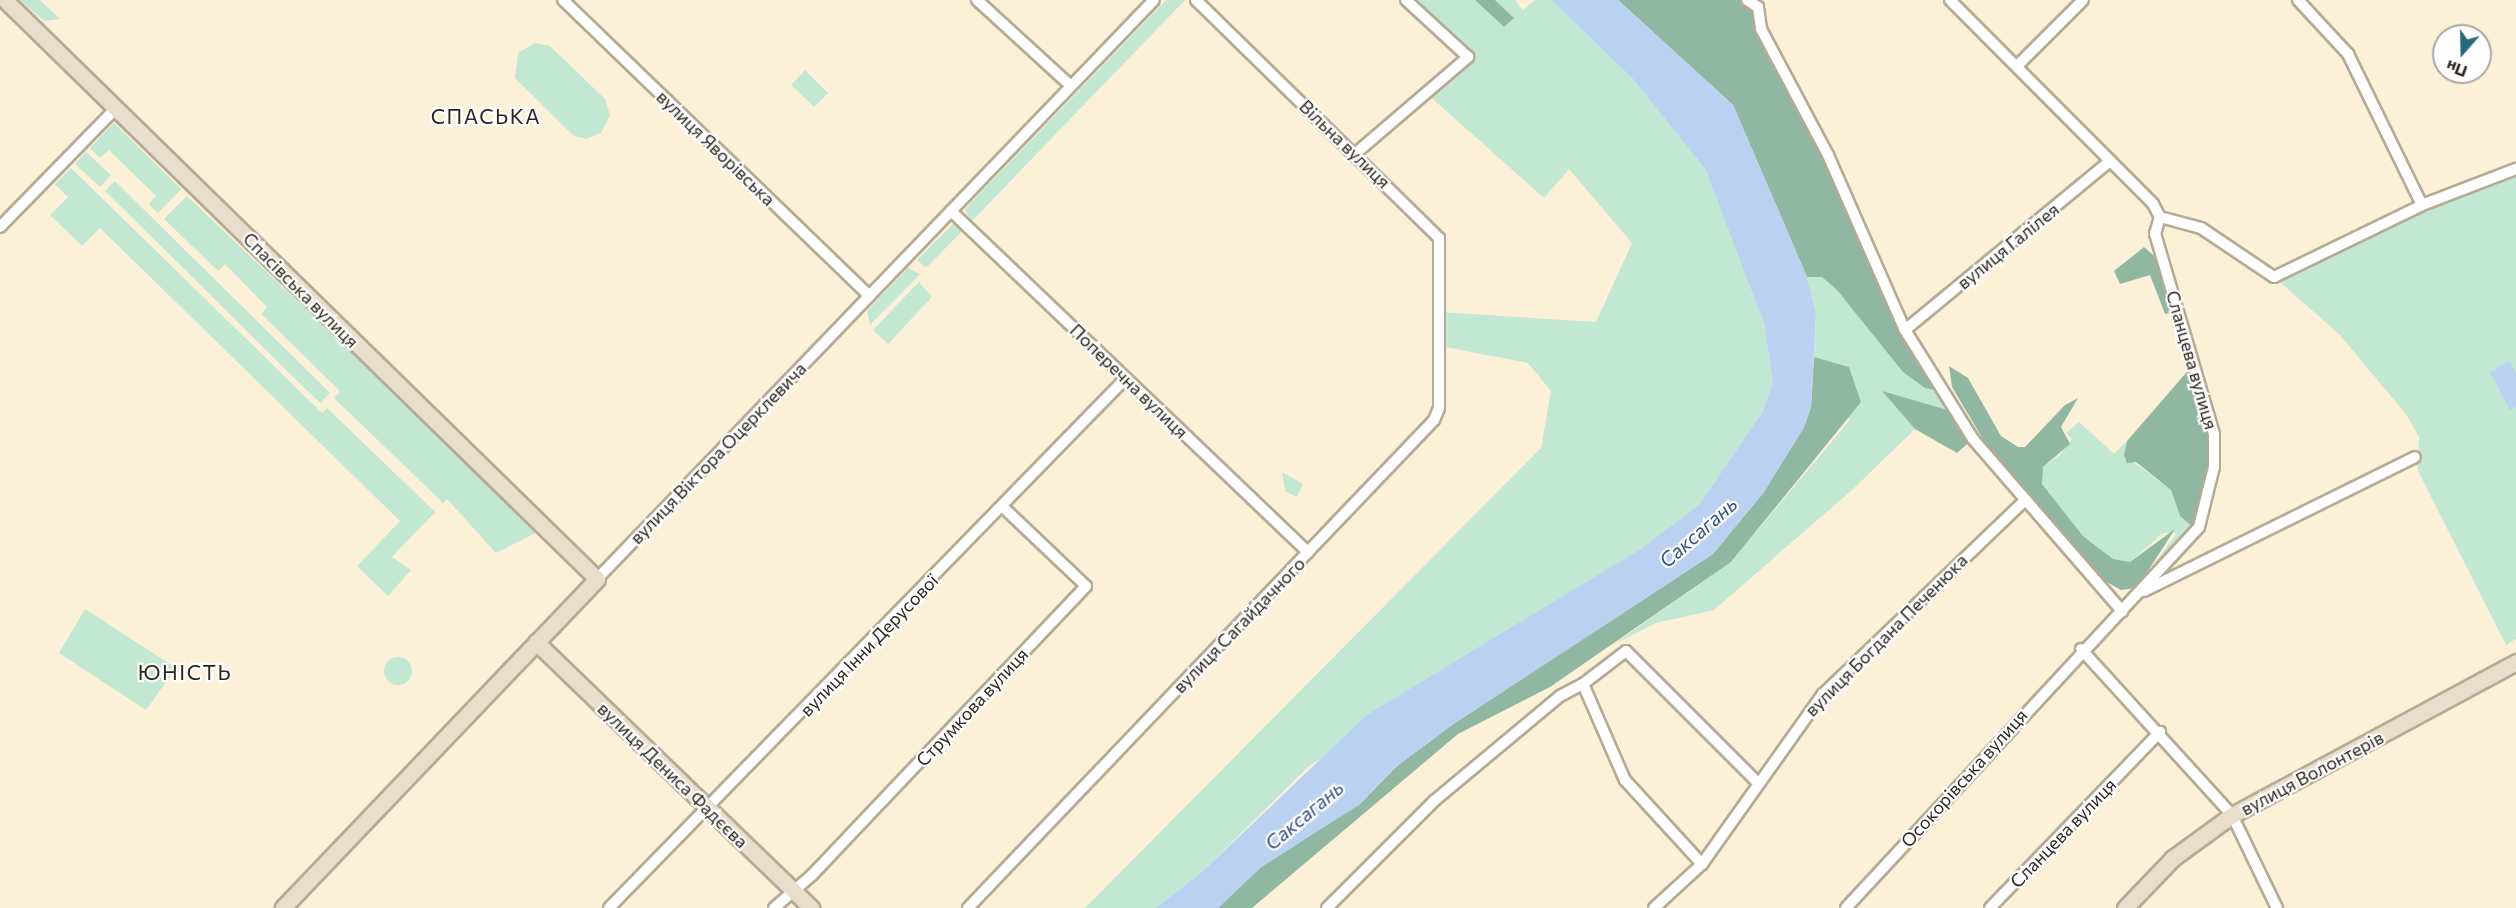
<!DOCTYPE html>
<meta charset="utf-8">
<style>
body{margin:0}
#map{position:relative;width:2516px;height:908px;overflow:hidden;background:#fcf0d8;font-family:Commissioner,sans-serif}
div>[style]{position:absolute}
.green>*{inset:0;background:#c2e7d2}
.round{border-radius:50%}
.forest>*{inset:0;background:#90b7a1}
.water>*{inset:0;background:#bad1f2}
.roads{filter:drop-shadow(2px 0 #b5aa93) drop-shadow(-2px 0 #b5aa93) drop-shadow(0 2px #b5aa93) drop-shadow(0 -2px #b5aa93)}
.street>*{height:10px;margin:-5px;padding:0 5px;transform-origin:5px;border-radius:5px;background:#fff}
.secondary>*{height:15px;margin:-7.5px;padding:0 7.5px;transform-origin:7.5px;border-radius:7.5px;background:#e8decb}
span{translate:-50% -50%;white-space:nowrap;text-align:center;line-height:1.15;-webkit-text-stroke:4.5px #fefefe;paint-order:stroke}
.street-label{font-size:18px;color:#2d281f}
.water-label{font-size:20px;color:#355481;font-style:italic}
.quarter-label{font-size:21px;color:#2d281f;letter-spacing:1.5px}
.north{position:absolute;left:2432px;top:24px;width:60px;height:60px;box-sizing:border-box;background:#fefefe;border:2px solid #aaa8a5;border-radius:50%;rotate:200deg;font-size:16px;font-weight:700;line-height:24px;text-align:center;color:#2d281f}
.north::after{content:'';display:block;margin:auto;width:21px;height:27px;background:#28687c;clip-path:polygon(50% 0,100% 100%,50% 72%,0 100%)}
</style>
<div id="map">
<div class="green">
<div style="clip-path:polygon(20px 0,40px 0,60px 19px,44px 21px)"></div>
<div style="clip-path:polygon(1166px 0,1185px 0,971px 222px,965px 209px)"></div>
<div style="clip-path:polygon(1416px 0,1475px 0,1504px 27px,1514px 18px,1495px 0,1515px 0,1523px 10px,1535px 0,1551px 0,1633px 79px,1706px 170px,1730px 226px,1764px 323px,1773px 383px,1763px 411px,1699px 505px,1639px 550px,1309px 766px,1203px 871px,1156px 908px,1085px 908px,1541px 448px,1551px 391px,1528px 363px,1440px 346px,1439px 312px,1596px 322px,1632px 243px,1569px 169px,1544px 198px,1426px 93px,1473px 53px)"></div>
<div style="clip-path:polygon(535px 43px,550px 46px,605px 99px,610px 115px,601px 133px,586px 139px,574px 136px,515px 78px,518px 53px)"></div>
<div style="clip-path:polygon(805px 70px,828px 93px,814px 107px,791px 85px)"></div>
<div style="clip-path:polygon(114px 123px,181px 189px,158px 213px,149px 204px,156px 196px,109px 150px,100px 158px,90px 148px)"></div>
<div style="clip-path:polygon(86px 152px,111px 175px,100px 187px,75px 164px)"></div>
<div style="clip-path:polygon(71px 168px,322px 413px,327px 408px,435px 512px,392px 557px,411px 570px,388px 596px,357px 566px,400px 521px,100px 228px,82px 246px,50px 215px,68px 197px,55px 184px)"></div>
<div style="clip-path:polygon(2516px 169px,2516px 639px,2506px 645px,2418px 471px,2419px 437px,2406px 414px,2339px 334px,2274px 277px,2422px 205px)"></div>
<div style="clip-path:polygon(115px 181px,330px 393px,320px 403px,105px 191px)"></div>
<div style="clip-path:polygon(187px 196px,342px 344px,538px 532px,496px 553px,447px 499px,443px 503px,334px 398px,340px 391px,261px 314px,267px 307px,225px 264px,218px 271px,164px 219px)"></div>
<div style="clip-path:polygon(956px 221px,964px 229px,926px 268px,917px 260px)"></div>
<div style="clip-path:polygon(908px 268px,920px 274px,870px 325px,867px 311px)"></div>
<div style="clip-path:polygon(1807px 277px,1822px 277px,1837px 290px,1876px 337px,1946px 392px,1958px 413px,1883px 392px,1915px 429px,1852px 490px,1714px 610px,1656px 623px,1614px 644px,1731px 562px,1849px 421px,1849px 367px,1814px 357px,1816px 314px)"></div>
<div style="clip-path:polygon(919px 282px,932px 297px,888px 344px,873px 330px)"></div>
<div style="clip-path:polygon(2079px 422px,2114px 454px,2127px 441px,2124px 455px,2171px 490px,2180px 516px,2194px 528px,2137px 588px,2177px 533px,2163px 533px,2130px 562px,2113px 559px,2083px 536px,2042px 484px,2043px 467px,2060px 455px,2072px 439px,2066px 433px)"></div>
<div style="clip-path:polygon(1282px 472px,1303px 484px,1297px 497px,1285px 491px)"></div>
<div style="clip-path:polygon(85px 609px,176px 668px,146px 710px,59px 653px)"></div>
<div class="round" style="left:384px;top:657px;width:28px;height:28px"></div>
</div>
<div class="forest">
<div style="clip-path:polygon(1475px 0,1495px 0,1514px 18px,1504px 27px)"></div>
<div style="clip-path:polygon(1618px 0,1747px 0,1812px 123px,1890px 298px,1946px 392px,1925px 388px,1903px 372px,1837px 290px,1822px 277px,1807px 277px,1733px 105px)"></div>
<div style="clip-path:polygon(2144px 247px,2162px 263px,2177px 311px,2165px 314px,2150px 275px,2120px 284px,2114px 271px)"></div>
<div style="clip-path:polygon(1814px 357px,1849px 367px,1861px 402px,1731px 562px,1550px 687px,1458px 734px,1252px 908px,1218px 908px,1261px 867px,1360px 804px,1397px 766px,1452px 725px,1713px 554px,1764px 492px,1804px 427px,1811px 407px)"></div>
<div style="clip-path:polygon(1949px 366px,1968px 378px,2001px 436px,2018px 447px,2025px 447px,2065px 405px,2078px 398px,2061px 427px,2070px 444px,2043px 467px,2042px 484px,2083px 536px,2113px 559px,2130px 562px,2175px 529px,2137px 588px,2121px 590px,2105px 581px,1987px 446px,1952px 387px)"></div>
<div style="clip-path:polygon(2192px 366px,2209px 435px,2210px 467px,2194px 528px,2180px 516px,2171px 490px,2136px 462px,2127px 463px,2124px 455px,2127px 441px)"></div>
<div style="clip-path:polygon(1882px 391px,1958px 413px,1973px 439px,1957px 453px,1915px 429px)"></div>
</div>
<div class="water">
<div style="clip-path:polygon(1551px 0,1618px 0,1733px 105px,1807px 277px,1816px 314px,1811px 407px,1804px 427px,1764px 492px,1713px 554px,1452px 725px,1397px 766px,1360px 804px,1261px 867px,1218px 908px,1156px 908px,1203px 871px,1367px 715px,1639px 550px,1699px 505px,1763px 411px,1773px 383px,1764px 323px,1706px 170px,1633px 79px)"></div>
<div style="clip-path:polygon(2510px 361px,2516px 373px,2516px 407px,2510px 410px,2490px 372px)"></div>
</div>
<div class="roads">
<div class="street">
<div style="left:563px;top:0;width:426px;rotate:44deg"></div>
<div style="left:977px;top:0;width:127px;rotate:42.5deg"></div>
<div style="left:1747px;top:0;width:13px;rotate:32deg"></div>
<div style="left:1950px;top:0;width:288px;rotate:45.1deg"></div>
<div style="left:2153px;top:204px;width:15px;rotate:62deg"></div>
<div style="left:2298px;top:0;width:74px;rotate:47.2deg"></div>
<div style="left:2348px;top:54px;width:168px;rotate:63.9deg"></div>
<div style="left:2422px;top:205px;width:101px;rotate:-21deg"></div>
<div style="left:1758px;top:7px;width:22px;rotate:82deg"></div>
<div style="left:1761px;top:29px;width:143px;rotate:62deg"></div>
<div style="left:1828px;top:155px;width:191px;rotate:66.3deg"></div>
<div style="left:1905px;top:330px;width:128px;rotate:58deg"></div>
<div style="left:1973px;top:439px;width:228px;rotate:49.1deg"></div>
<div style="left:2017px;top:66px;width:93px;rotate:-45deg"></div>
<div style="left:1356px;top:153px;width:148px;rotate:-40.6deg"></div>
<div style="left:1468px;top:57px;width:84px;rotate:-137.4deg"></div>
<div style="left:951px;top:211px;width:494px;rotate:43.7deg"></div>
<div style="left:2160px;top:217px;width:42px;rotate:15deg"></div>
<div style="left:2201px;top:228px;width:88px;rotate:33.9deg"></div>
<div style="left:2274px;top:277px;width:165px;rotate:-25.9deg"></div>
<div style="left:0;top:227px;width:166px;rotate:-45.7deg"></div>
<div style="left:1905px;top:330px;width:266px;rotate:-39.5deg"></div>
<div style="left:597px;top:579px;width:803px;rotate:-46.11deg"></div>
<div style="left:2144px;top:591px;width:302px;rotate:-26.3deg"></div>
<div style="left:2081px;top:649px;width:224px;rotate:47.7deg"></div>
<div style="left:2232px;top:815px;width:103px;rotate:64.2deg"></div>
<div style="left:1583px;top:684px;width:54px;rotate:-37.5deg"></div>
<div style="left:1626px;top:651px;width:185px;rotate:45deg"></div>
<div style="left:609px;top:908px;width:740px;rotate:-45.71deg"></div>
<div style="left:774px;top:908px;width:50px;rotate:-41deg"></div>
<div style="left:812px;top:875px;width:398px;rotate:-46.5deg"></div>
<div style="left:1086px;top:586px;width:116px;rotate:-136.4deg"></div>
<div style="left:968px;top:908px;width:675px;rotate:-46.32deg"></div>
<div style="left:1434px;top:420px;width:13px;rotate:-67deg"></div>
<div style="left:1439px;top:408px;width:170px;rotate:-90deg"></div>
<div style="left:1439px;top:238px;width:340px;rotate:-135.6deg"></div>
<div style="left:1327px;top:908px;width:151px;rotate:-45deg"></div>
<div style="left:1434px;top:801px;width:164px;rotate:-39.8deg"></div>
<div style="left:1560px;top:696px;width:26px;rotate:-28deg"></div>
<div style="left:1583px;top:684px;width:105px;rotate:66.4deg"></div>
<div style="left:1625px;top:780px;width:114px;rotate:47.5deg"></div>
<div style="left:1702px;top:864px;width:209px;rotate:-54.6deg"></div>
<div style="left:1823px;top:694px;width:281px;rotate:-43.8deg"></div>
<div style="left:1654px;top:908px;width:65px;rotate:-42.5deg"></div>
<div style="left:1846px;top:908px;width:519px;rotate:-47.18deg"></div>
<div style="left:2199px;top:527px;width:62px;rotate:-76deg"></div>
<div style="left:2214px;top:467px;width:33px;rotate:-90deg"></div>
<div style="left:2214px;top:434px;width:209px;rotate:-106.4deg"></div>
<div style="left:2155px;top:234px;width:18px;rotate:-74deg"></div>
<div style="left:1990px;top:908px;width:245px;rotate:-46deg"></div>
</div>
<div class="secondary">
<div style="left:5px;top:0;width:828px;rotate:44.36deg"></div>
<div style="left:597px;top:579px;width:455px;rotate:133.7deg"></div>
<div style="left:536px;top:642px;width:383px;rotate:44deg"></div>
<div style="left:2125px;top:908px;width:69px;rotate:-46.2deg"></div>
<div style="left:2173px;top:858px;width:73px;rotate:-36.1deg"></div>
<div style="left:2232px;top:815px;width:323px;rotate:-28.3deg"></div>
</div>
</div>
<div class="street-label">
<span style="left:1345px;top:144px;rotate:44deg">Вільна вулиця</span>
<span style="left:716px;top:148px;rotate:44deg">вулиця Яворівська</span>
<span style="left:2008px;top:246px;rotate:-39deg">вулиця Галілея</span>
<span style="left:301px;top:290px;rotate:45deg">Спасівська вулиця</span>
<span style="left:2192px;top:360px;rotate:74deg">Сланцева вулиця</span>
<span style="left:1129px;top:381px;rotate:44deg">Поперечна вулиця</span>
<span style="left:718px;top:453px;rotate:-46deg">вулиця Віктора Оцерклевича</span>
<span style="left:1239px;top:625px;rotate:-46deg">вулиця Сагайдачного</span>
<span style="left:1886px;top:635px;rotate:-45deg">вулиця Богдана Печенюка</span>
<span style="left:869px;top:645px;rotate:-46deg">вулиця Інни Дерусової</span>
<span style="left:972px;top:707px;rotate:-47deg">Струмкова вулиця</span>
<span style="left:2312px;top:773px;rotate:-28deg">вулиця Волонтерів</span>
<span style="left:673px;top:775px;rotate:44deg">вулиця Дениса Фадєєва</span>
<span style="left:1964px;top:778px;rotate:-48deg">Осокорівська вулиця</span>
<span style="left:2063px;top:833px;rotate:-46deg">Сланцева вулиця</span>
</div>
<div class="water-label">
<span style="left:1698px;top:532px;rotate:-41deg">Саксагань</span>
<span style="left:1304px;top:815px;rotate:-40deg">Саксагань</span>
</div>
<div class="quarter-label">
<span style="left:486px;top:116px">СПАСЬКА</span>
<span style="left:185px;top:672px">ЮНІСТЬ</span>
</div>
<div class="north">Пн</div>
</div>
